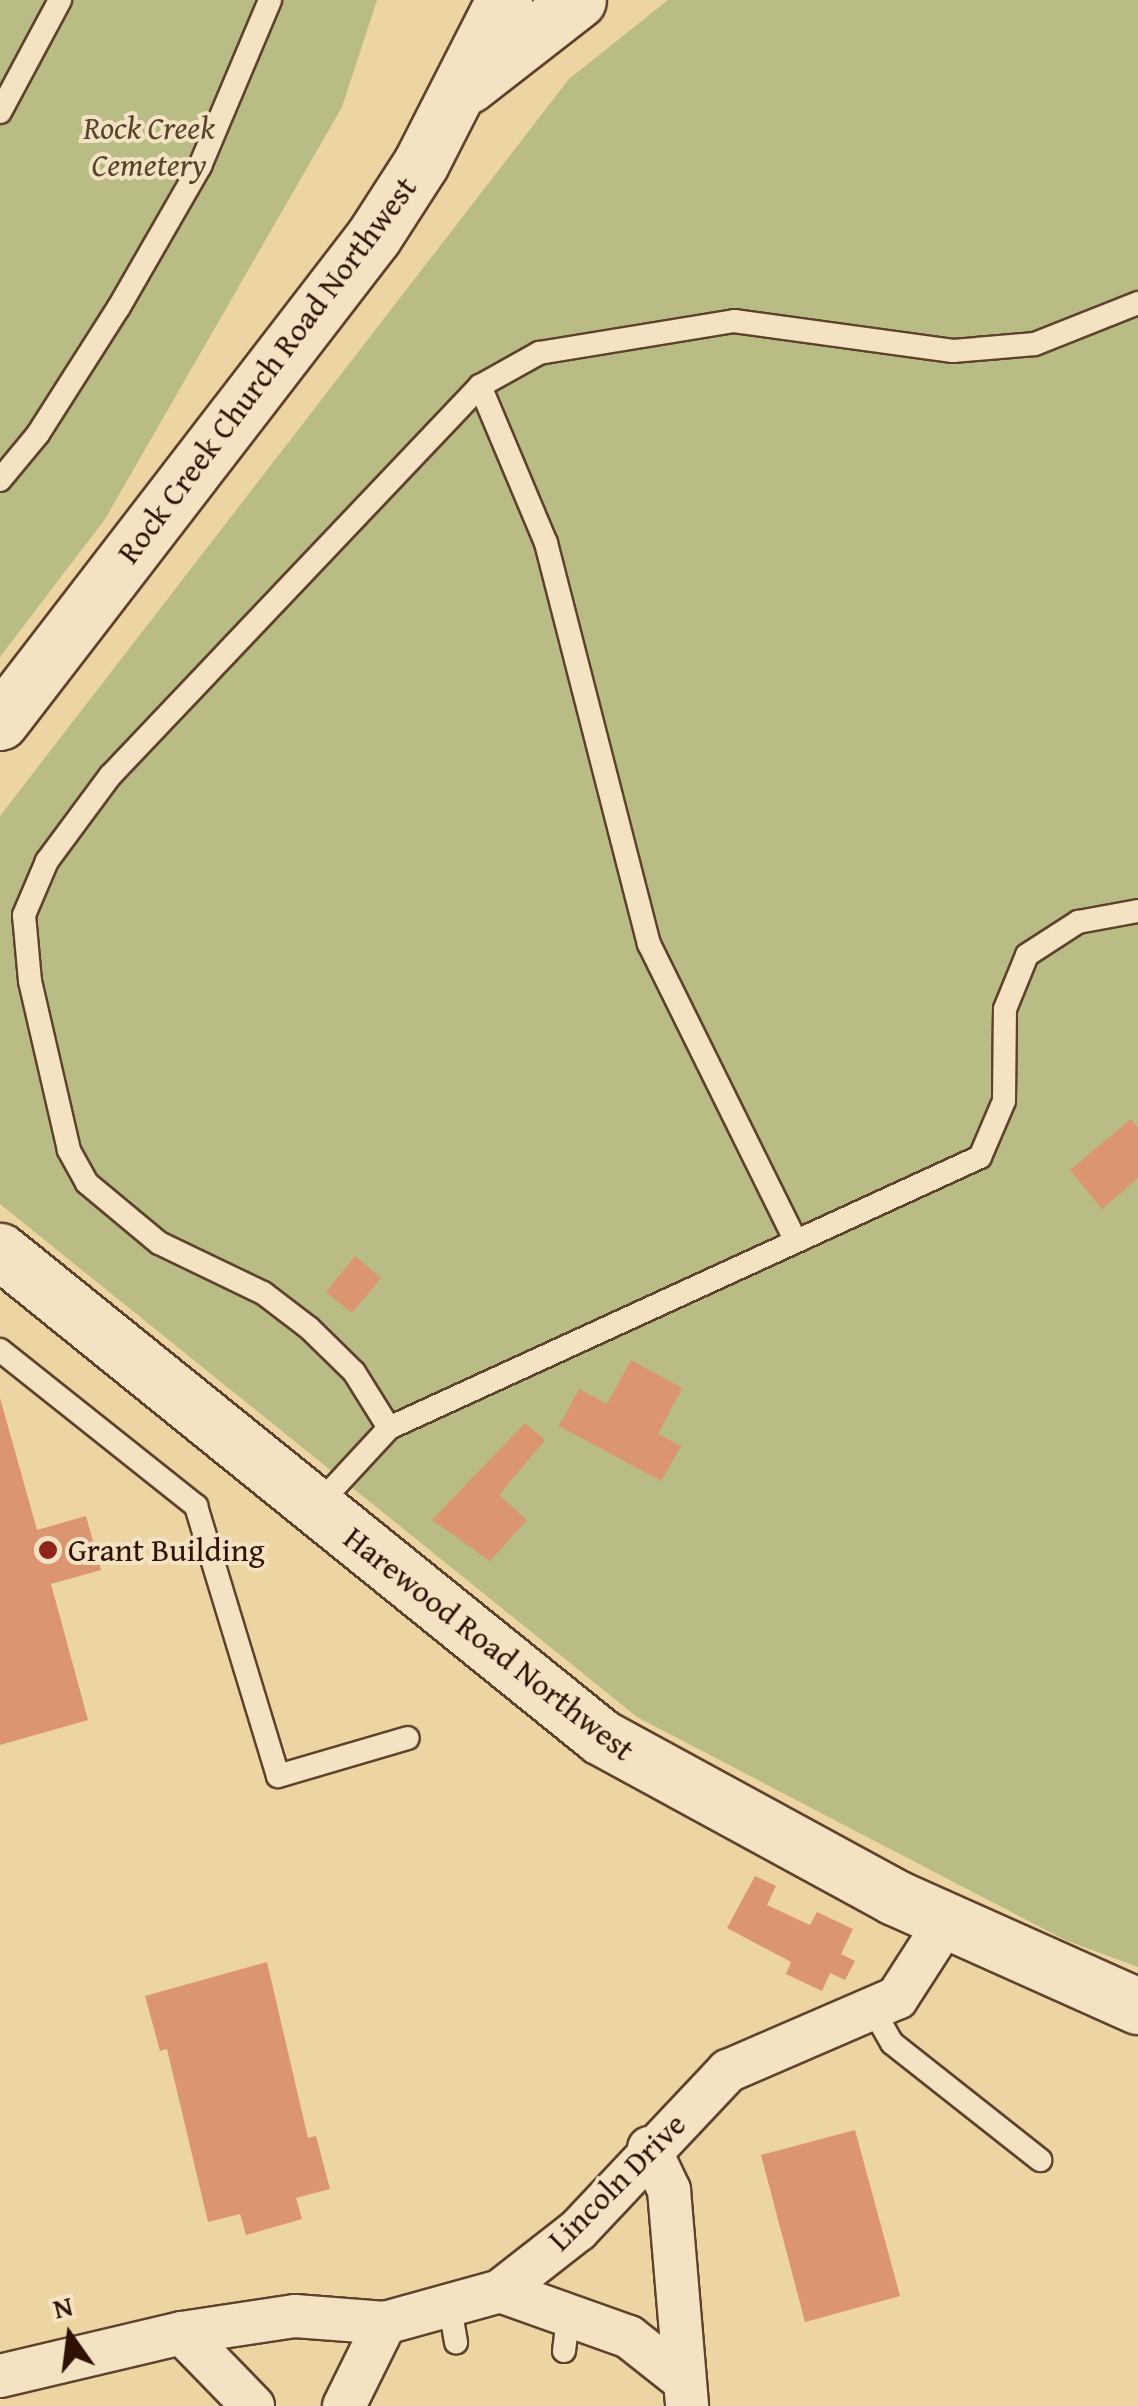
<!DOCTYPE html>
<style>
body{margin:0}
#map{position:relative;width:1138px;height:2406px;overflow:hidden;background:#ecd4a3;font-family:"Gentium Book Plus",serif}
div>[style]{position:absolute}
.green>*{inset:0;background:#b9bc84}
.building>*{inset:0;background:#db9570}
.roads{filter:drop-shadow(2px 0 #5e422c) drop-shadow(-2px 0 #5e422c) drop-shadow(0 2px #5e422c) drop-shadow(0 -2px #5e422c)}
.lane>*{height:22px;margin:-11px;padding:0 11px;transform-origin:11px;border-radius:11px;background:#f3e3c3}
.street>*{height:42px;margin:-21px;padding:0 21px;transform-origin:21px;border-radius:21px;background:#f3e3c3}
.secondary>*{height:55px;margin:-27.5px;padding:0 27.5px;transform-origin:27.5px;border-radius:27.5px;background:#f3e3c3}
.dots>*{width:28px;height:28px;translate:-50% -50%;box-sizing:border-box;border:5px solid #f3e3c3;border-radius:50%}
span{translate:-50% -50%;white-space:nowrap;text-align:center;line-height:1.15;-webkit-text-stroke:8px #f3e3c3;paint-order:stroke}
.park-label{font-size:32px;color:#58452a;font-style:italic}
.street-label{font-size:32px;color:#2f1204}
.poi-label{font-size:32px;color:#2f1204}
.left{translate:0 -50%;text-align:left}
.north{position:absolute;left:20px;top:2286px;width:100px;height:100px;-webkit-text-stroke:8px #f3e3c3;paint-order:stroke;rotate:346deg;font-size:28px;font-weight:700;line-height:40px;text-align:center;color:#2f1204}
.north::after{content:'';display:block;margin:auto;width:35px;height:45px;background:#2f1204;clip-path:polygon(50% 0,100% 100%,50% 72%,0 100%)}
</style>
<div id="map">
<div class="green">
<div style="clip-path:polygon(0 0,377px 0,342px 107px,105px 519px,0 657px)"></div>
<div style="clip-path:polygon(668px 0,1138px 0,1138px 1967px,1065px 1940px,637px 1717px,0 1204px,0 816px,569px 79px)"></div>
</div>
<div class="building">
<div style="clip-path:polygon(1131px 1119px,1138px 1128px,1138px 1178px,1102px 1209px,1070px 1170px)"></div>
<div style="clip-path:polygon(355px 1256px,381px 1278px,352px 1313px,326px 1292px)"></div>
<div style="clip-path:polygon(631px 1360px,682px 1388px,658px 1434px,681px 1446px,661px 1481px,559px 1426px,579px 1389px,607px 1404px)"></div>
<div style="clip-path:polygon(0 1398px,37px 1530px,86px 1516px,101px 1570px,51px 1584px,88px 1720px,0 1745px)"></div>
<div style="clip-path:polygon(525px 1423px,545px 1440px,499px 1495px,527px 1520px,490px 1561px,432px 1520px)"></div>
<div style="clip-path:polygon(755px 1876px,776px 1886px,767px 1905px,810px 1925px,817px 1912px,853px 1929px,841px 1954px,855px 1961px,845px 1980px,830px 1973px,822px 1991px,786px 1974px,791px 1962px,727px 1928px)"></div>
<div style="clip-path:polygon(267px 1962px,308px 2138px,316px 2136px,330px 2189px,296px 2198px,302px 2219px,246px 2235px,240px 2214px,208px 2222px,167px 2049px,160px 2051px,145px 1996px)"></div>
<div style="clip-path:polygon(855px 2130px,900px 2296px,805px 2322px,761px 2155px)"></div>
</div>
<div class="roads">
<div class="lane">
<div style="left:0;top:112px;width:127px;rotate:-61.8deg"></div>
<div style="left:480px;top:386px;width:170px;rotate:67.2deg"></div>
<div style="left:546px;top:543px;width:414px;rotate:75.6deg"></div>
<div style="left:649px;top:944px;width:331px;rotate:63.7deg"></div>
<div style="left:0;top:480px;width:60px;rotate:-50.4deg"></div>
<div style="left:38px;top:434px;width:151px;rotate:-57.5deg"></div>
<div style="left:119px;top:307px;width:163px;rotate:-60.1deg"></div>
<div style="left:200px;top:166px;width:180px;rotate:-67.1deg"></div>
<div style="left:0;top:1350px;width:251px;rotate:38.5deg"></div>
<div style="left:196px;top:1506px;width:282px;rotate:73.1deg"></div>
<div style="left:278px;top:1776px;width:135px;rotate:-16.3deg"></div>
<div style="left:389px;top:1428px;width:66px;rotate:-122deg"></div>
<div style="left:354px;top:1372px;width:63px;rotate:-135.6deg"></div>
<div style="left:309px;top:1328px;width:58px;rotate:-142.7deg"></div>
<div style="left:263px;top:1293px;width:115px;rotate:-154.3deg"></div>
<div style="left:159px;top:1243px;width:94px;rotate:-140.2deg"></div>
<div style="left:87px;top:1183px;width:38px;rotate:-119deg"></div>
<div style="left:69px;top:1150px;width:173px;rotate:-103deg"></div>
<div style="left:30px;top:981px;width:66px;rotate:-95.2deg"></div>
<div style="left:24px;top:915px;width:59px;rotate:-66.9deg"></div>
<div style="left:47px;top:861px;width:106px;rotate:-53.5deg"></div>
<div style="left:110px;top:776px;width:538px;rotate:-46.51deg"></div>
<div style="left:480px;top:386px;width:68px;rotate:-29.2deg"></div>
<div style="left:539px;top:353px;width:198px;rotate:-9.3deg"></div>
<div style="left:734px;top:321px;width:221px;rotate:7.8deg"></div>
<div style="left:953px;top:351px;width:82px;rotate:-4.9deg"></div>
<div style="left:1035px;top:344px;width:111px;rotate:-21.7deg"></div>
<div style="left:315px;top:1508px;width:109px;rotate:-47.2deg"></div>
<div style="left:389px;top:1428px;width:650px;rotate:-24.63deg"></div>
<div style="left:980px;top:1157px;width:61px;rotate:-66.8deg"></div>
<div style="left:1004px;top:1101px;width:92px;rotate:-89.4deg"></div>
<div style="left:1005px;top:1009px;width:58px;rotate:-67.8deg"></div>
<div style="left:1027px;top:955px;width:61px;rotate:-32.9deg"></div>
<div style="left:1078px;top:922px;width:61px;rotate:-10.4deg"></div>
<div style="left:872px;top:2008px;width:40px;rotate:60.3deg"></div>
<div style="left:892px;top:2043px;width:189px;rotate:38.3deg"></div>
<div style="left:450px;top:2308px;width:35px;rotate:80deg"></div>
<div style="left:564px;top:2351px;width:33px;rotate:-83deg"></div>
</div>
<div class="street">
<div style="left:649px;top:2148px;width:47px;rotate:64.5deg"></div>
<div style="left:669px;top:2190px;width:217px;rotate:85.2deg"></div>
<div style="left:500px;top:2291px;width:137px;rotate:19.6deg"></div>
<div style="left:629px;top:2337px;width:66px;rotate:38.3deg"></div>
<div style="left:182px;top:2333px;width:102px;rotate:45.8deg"></div>
<div style="left:0;top:2376px;width:187px;rotate:-13.3deg"></div>
<div style="left:182px;top:2333px;width:114px;rotate:-8.6deg"></div>
<div style="left:295px;top:2316px;width:90px;rotate:4.4deg"></div>
<div style="left:385px;top:2323px;width:119px;rotate:-15.5deg"></div>
<div style="left:500px;top:2291px;width:99px;rotate:-38deg"></div>
<div style="left:578px;top:2230px;width:219px;rotate:-46.7deg"></div>
<div style="left:728px;top:2071px;width:184px;rotate:-23.4deg"></div>
<div style="left:897px;top:1998px;width:90px;rotate:-57.2deg"></div>
<div style="left:344px;top:2406px;width:93px;rotate:-63.7deg"></div>
</div>
<div class="secondary">
<div style="left:469px;top:85px;width:138px;rotate:-37.9deg"></div>
<div style="left:0;top:722px;width:613px;rotate:-52.42deg"></div>
<div style="left:374px;top:236px;width:87px;rotate:-57.2deg"></div>
<div style="left:421px;top:163px;width:183px;rotate:-63deg"></div>
<div style="left:0;top:1251px;width:773px;rotate:38.96deg"></div>
<div style="left:601px;top:1737px;width:334px;rotate:28.6deg"></div>
<div style="left:894px;top:1897px;width:267px;rotate:24.1deg"></div>
</div>
</div>
<div class="dots">
<div style="left:48px;top:1550px;background:#8f2418"></div>
</div>
<div class="park-label">
<span style="left:149px;top:147px">Rock Creek<br>Cemetery</span>
</div>
<div class="street-label">
<span style="left:267px;top:370px;rotate:-53deg">Rock Creek Church Road Northwest</span>
<span style="left:489px;top:1644px;rotate:38deg">Harewood Road Northwest</span>
<span style="left:617px;top:2182px;rotate:-45deg">Lincoln Drive</span>
</div>
<div class="poi-label">
<span class="left" style="left:68px;top:1550px">Grant Building</span>
</div>
<div class="north">N</div>
</div>
